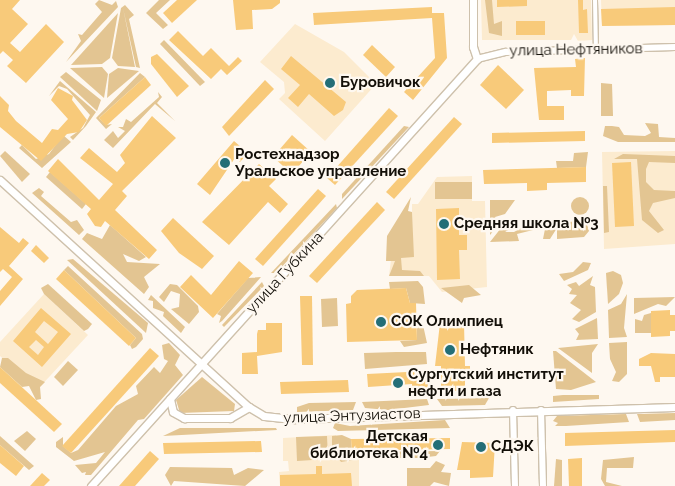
<!DOCTYPE html>
<meta charset="utf-8">
<style>
body{margin:0}
#map{position:relative;width:675px;height:486px;overflow:hidden;background:#fef8f0;font-family:Raleway,sans-serif}
div>[style]{position:absolute}
.built>*{inset:0;background:#fcebcf}
.green>*{inset:0;background:#e3c592}
.round{border-radius:50%}
.building>*{inset:0;background:#f8ca7a}
.roads{filter:drop-shadow(1px 0 #cec1ac) drop-shadow(-1px 0 #cec1ac) drop-shadow(0 1px #cec1ac) drop-shadow(0 -1px #cec1ac)}
.pedestrian>*{height:4px;margin:-2px;padding:0 2px;transform-origin:2px;border-radius:2px;background:#fff}
.tertiary>*{height:6px;margin:-3px;padding:0 3px;transform-origin:3px;border-radius:3px;background:#fff}
.secondary>*{height:7px;margin:-3.5px;padding:0 3.5px;transform-origin:3.5px;border-radius:3.5px;background:#fff}
.dots>*{width:14px;height:14px;translate:-50% -50%;box-sizing:border-box;border:2px solid #fef8f0;border-radius:50%}
span{translate:-50% -50%;white-space:nowrap;text-align:center;line-height:1.15;-webkit-text-stroke:4.5px #fef8f0;paint-order:stroke}
.street-label{font-size:15px;color:#130f08}
.poi-label{font-size:15px;color:#130f08;font-weight:700}
.left{translate:0 -50%;text-align:left}
.right{translate:-100% -50%;text-align:right}
</style>
<div id="map">
<div class="built">
<div style="clip-path:polygon(481px 0,591px 0,592px 40px,578px 41px,574px 34px,571px 40px,482px 40px)"></div>
<div style="clip-path:polygon(601px 0,675px 0,675px 25px,602px 26px)"></div>
<div style="clip-path:polygon(295px 24px,344px 52px,376px 84px,325px 141px,279px 99px,285px 93px,284px 82px,260px 62px)"></div>
<div style="clip-path:polygon(675px 151px,675px 244px,604px 249px,602px 152px)"></div>
<div style="clip-path:polygon(472px 176px,472px 201px,485px 201px,487px 287px,442px 292px,429px 276px,389px 276px,394px 236px,412px 213px,412px 204px,418px 204px,437px 177px)"></div>
<div style="clip-path:polygon(44px 294px,88px 335px,37px 390px,0 356px,0 342px)"></div>
<div style="clip-path:polygon(336px 435px,338px 459px,359px 457px,359px 486px,280px 486px,279px 472px,289px 471px,288px 461px,283px 461px,283px 438px)"></div>
</div>
<div class="green">
<div style="clip-path:polygon(99px 0,112px 5px,116px 1px,118px 7px,66px 62px,81px 41px,78px 34px,82px 35px,102px 12px,95px 4px)"></div>
<div style="clip-path:polygon(159px 0,170px 0,156px 13px,168px 25px,163px 29px,146px 13px)"></div>
<div style="clip-path:polygon(485px 0,492px 0,494px 24px,502px 21px,502px 36px,489px 33px)"></div>
<div style="clip-path:polygon(125px 5px,134px 15px,129px 19px,140px 68px,136px 67px,123px 8px,135px 67px,118px 66px,112px 58px,121px 8px)"></div>
<div style="clip-path:polygon(118px 13px,110px 58px,102px 64px,71px 65px)"></div>
<div style="clip-path:polygon(164px 40px,205px 82px,200px 86px,160px 44px)"></div>
<div style="clip-path:polygon(102px 67px,108px 74px,104px 98px,70px 68px)"></div>
<div style="clip-path:polygon(118px 68px,139px 71px,107px 98px,109px 74px)"></div>
<div style="clip-path:polygon(66px 72px,101px 100px,97px 111px,60px 77px)"></div>
<div style="clip-path:polygon(140px 73px,145px 77px,99px 118px,106px 125px,112px 124px,106px 129px,96px 118px)"></div>
<div style="clip-path:polygon(60px 81px,96px 112px,86px 126px,73px 140px,70px 137px,83px 128px,90px 115px,67px 89px,59px 86px,49px 96px)"></div>
<div style="clip-path:polygon(601px 83px,612px 84px,613px 116px,601px 116px)"></div>
<div style="clip-path:polygon(158px 92px,162px 97px,157px 103px,175px 121px,155px 104px,113px 148px,104px 140px,113px 131px,118px 138px,125px 131px,118px 127px,123px 127px,126px 119px,131px 122px,159px 97px)"></div>
<div style="clip-path:polygon(645px 123px,658px 124px,659px 137px,675px 138px,675px 142px,618px 142px,603px 136px,605px 126px,612px 126px,619px 127px,624px 135px,645px 136px,651px 133px)"></div>
<div style="clip-path:polygon(404px 126px,409px 127px,342px 199px,342px 194px)"></div>
<div style="clip-path:polygon(63px 135px,71px 142px,42px 168px,19px 148px,22px 145px,36px 159px,49px 154px)"></div>
<div style="clip-path:polygon(5px 151px,30px 174px,22px 182px,0 156px)"></div>
<div style="clip-path:polygon(588px 152px,586px 167px,557px 168px,556px 161px,573px 161px,574px 153px)"></div>
<div style="clip-path:polygon(623px 154px,675px 156px,675px 163px,649px 162px,646px 169px,646px 182px,654px 190px,675px 191px,675px 198px,653px 203px,649px 211px,664px 230px,658px 233px,642px 220px,637px 159px,614px 159px)"></div>
<div style="clip-path:polygon(50px 172px,86px 204px,82px 209px,46px 177px)"></div>
<div style="clip-path:polygon(435px 182px,472px 182px,472px 199px,435px 199px)"></div>
<div style="clip-path:polygon(603px 186px,607px 186px,609px 232px,604px 233px)"></div>
<div style="clip-path:polygon(39px 188px,44px 192px,41px 196px,71px 222px,77px 220px,84px 230px,79px 235px,32px 193px)"></div>
<div style="clip-path:polygon(411px 197px,408px 211px,412px 212px,414px 257px,401px 258px,402px 270px,420px 271px,424px 276px,389px 276px,395px 261px,386px 261px,387px 236px)"></div>
<div class="round" style="left:571px;top:197px;width:18px;height:18px"></div>
<div style="clip-path:polygon(490px 200px,515px 200px,505px 214px,495px 217px,498px 225px,490px 235px)"></div>
<div style="clip-path:polygon(336px 204px,337px 208px,276px 273px,271px 273px)"></div>
<div style="clip-path:polygon(515px 220px,515px 226px,505px 232px,514px 232px,529px 224px,586px 221px,589px 231px,584px 237px,557px 239px,557px 228px,550px 239px,543px 239px,545px 229px,537px 229px,517px 234px,519px 241px,490px 242px,501px 228px)"></div>
<div style="clip-path:polygon(110px 225px,146px 257px,139px 261px,123px 254px,127px 262px,160px 264px,144px 277px,149px 287px,144px 294px,82px 239px,87px 233px,102px 239px)"></div>
<div style="clip-path:polygon(73px 259px,148px 323px,146px 333px,67px 260px)"></div>
<div style="clip-path:polygon(583px 262px,591px 263px,588px 270px,564px 281px,559px 274px,573px 272px)"></div>
<div style="clip-path:polygon(68px 266px,142px 334px,143px 339px,136px 347px,132px 349px,130px 345px,136px 338px,64px 270px)"></div>
<div style="clip-path:polygon(613px 271px,621px 275px,623px 283px,619px 294px,608px 304px,606px 273px)"></div>
<div style="clip-path:polygon(593px 276px,590px 285px,595px 287px,596px 312px,579px 322px,572px 319px,581px 310px,570px 303px,577px 295px,569px 294px,572px 289px,567px 285px,576px 282px,579px 286px)"></div>
<div style="clip-path:polygon(261px 277px,222px 321px,219px 323px,221px 316px,217px 314px,248px 278px)"></div>
<div style="clip-path:polygon(418px 281px,423px 287px,425px 304px,410px 303px,406px 288px,390px 289px,389px 282px)"></div>
<div style="clip-path:polygon(262px 282px,264px 286px,224px 327px,222px 325px)"></div>
<div style="clip-path:polygon(48px 284px,92px 324px,88px 329px,84px 331px,44px 294px,41px 288px)"></div>
<div style="clip-path:polygon(170px 284px,177px 285px,198px 306px,199px 312px,189px 324px,171px 309px,179px 307px,180px 294px,171px 291px,164px 302px,159px 297px)"></div>
<div style="clip-path:polygon(469px 285px,481px 295px,464px 298px,462px 303px,441px 288px)"></div>
<div style="clip-path:polygon(627px 294px,624px 328px,627px 337px,609px 338px,608px 310px,621px 304px)"></div>
<div style="clip-path:polygon(151px 295px,185px 327px,181px 333px,163px 316px,164px 312px,153px 308px,153px 301px,148px 300px)"></div>
<div style="clip-path:polygon(675px 297px,666px 306px,658px 304px,634px 314px,634px 298px)"></div>
<div style="clip-path:polygon(337px 298px,338px 326px,322px 327px,321px 299px)"></div>
<div style="clip-path:polygon(651px 313px,651px 333px,635px 333px,635px 319px,642px 321px,644px 315px)"></div>
<div style="clip-path:polygon(597px 318px,598px 339px,576px 340px,579px 334px,575px 329px)"></div>
<div style="clip-path:polygon(417px 324px,423px 325px,427px 343px,404px 347px,400px 341px,417px 340px)"></div>
<div style="clip-path:polygon(627px 342px,627px 374px,619px 382px,612px 381px,616px 372px,610px 359px,609px 343px)"></div>
<div style="clip-path:polygon(169px 343px,180px 355px,175px 365px,183px 375px,144px 419px,138px 420px,91px 475px,85px 475px,86px 472px,82px 473px,75px 465px,96px 463px,105px 452px,74px 461px,56px 447px,56px 442px,63px 437px,63px 446px,71px 453px,78px 450px,116px 406px,138px 394px,136px 386px,154px 367px,160px 373px,168px 361px,164px 359px,162px 345px)"></div>
<div style="clip-path:polygon(598px 344px,592px 353px,592px 373px,558px 348px)"></div>
<div style="clip-path:polygon(553px 351px,556px 351px,596px 382px,571px 390px,556px 389px)"></div>
<div style="clip-path:polygon(396px 352px,426px 352px,427px 364px,365px 369px,364px 353px)"></div>
<div style="clip-path:polygon(2px 358px,8px 358px,26px 373px,45px 382px,40px 387px,41px 399px,36px 400px,29px 386px,22px 387px,0 367px)"></div>
<div style="clip-path:polygon(68px 361px,78px 370px,63px 386px,54px 377px)"></div>
<div style="clip-path:polygon(202px 377px,235px 404px,234px 411px,180px 413px,176px 400px)"></div>
<div style="clip-path:polygon(563px 395px,599px 395px,599px 399px,553px 402px,553px 396px)"></div>
<div style="clip-path:polygon(489px 398px,485px 405px,442px 406px,437px 399px)"></div>
<div style="clip-path:polygon(427px 399px,429px 405px,388px 410px,365px 408px,362px 402px)"></div>
<div style="clip-path:polygon(356px 402px,353px 410px,297px 412px,297px 407px,309px 403px)"></div>
<div style="clip-path:polygon(675px 413px,675px 420px,640px 422px,637px 414px)"></div>
<div style="clip-path:polygon(626px 414px,629px 422px,566px 426px,555px 426px,558px 423px,553px 421px,557px 416px)"></div>
<div style="clip-path:polygon(445px 420px,450px 428px,338px 431px,333px 428px,335px 423px,350px 426px)"></div>
<div style="clip-path:polygon(180px 428px,276px 428px,277px 430px,163px 436px)"></div>
<div style="clip-path:polygon(27px 431px,36px 439px,25px 451px,14px 441px)"></div>
<div style="clip-path:polygon(342px 435px,351px 439px,352px 451px,368px 450px,365px 458px,341px 462px,332px 449px,332px 436px)"></div>
<div style="clip-path:polygon(0 436px,34px 466px,29px 470px,0 445px)"></div>
<div style="clip-path:polygon(327px 436px,328px 459px,297px 461px,296px 437px)"></div>
<div style="clip-path:polygon(440px 451px,436px 456px,419px 458px,387px 458px,386px 454px,371px 458px,371px 452px)"></div>
<div style="clip-path:polygon(634px 457px,633px 468px,607px 468px,606px 482px,622px 486px,605px 486px,601px 479px,603px 460px)"></div>
<div style="clip-path:polygon(556px 459px,562px 460px,562px 486px,554px 486px)"></div>
<div style="clip-path:polygon(436px 461px,445px 465px,441px 472px,451px 473px,449px 486px,434px 482px,430px 486px,407px 486px,407px 468px,430px 468px)"></div>
<div style="clip-path:polygon(170px 467px,232px 468px,234px 475px,248px 468px,264px 470px,245px 486px,174px 481px,171px 486px,165px 475px)"></div>
</div>
<div class="building">
<div style="clip-path:polygon(0 0,20px 0,12px 9px,28px 24px,10px 43px,20px 52px,46px 24px,64px 42px,26px 83px,7px 66px,13px 60px,3px 51px,0 54px)"></div>
<div style="clip-path:polygon(177px 0,197px 0,172px 23px,163px 13px)"></div>
<div style="clip-path:polygon(233px 0,280px 0,280px 3px,272px 9px,252px 10px,253px 29px,236px 30px)"></div>
<div style="clip-path:polygon(497px 0,527px 0,527px 6px,497px 7px)"></div>
<div style="clip-path:polygon(578px 0,583px 0,583px 10px,587px 9px,588px 33px,579px 33px)"></div>
<div style="clip-path:polygon(432px 7px,432px 13px,444px 13px,447px 58px,413px 100px,404px 92px,435px 58px,432px 18px,314px 25px,313px 13px)"></div>
<div style="clip-path:polygon(675px 7px,675px 25px,602px 26px,601px 9px)"></div>
<div style="clip-path:polygon(516px 21px,545px 21px,545px 35px,516px 35px)"></div>
<div style="clip-path:polygon(178px 31px,203px 56px,211px 48px,229px 66px,238px 57px,242px 61px,227px 75px,221px 69px,211px 79px,169px 40px)"></div>
<div style="clip-path:polygon(372px 45px,395px 67px,386px 77px,363px 55px)"></div>
<div style="clip-path:polygon(157px 54px,189px 86px,177px 97px,151px 64px,151px 57px)"></div>
<div style="clip-path:polygon(291px 56px,346px 102px,343px 110px,334px 116px,309px 94px,298px 107px,288px 98px,300px 85px,281px 69px)"></div>
<div style="clip-path:polygon(585px 58px,584px 96px,571px 96px,571px 90px,547px 91px,547px 106px,564px 106px,564px 120px,539px 120px,534px 68px,576px 67px,575px 59px)"></div>
<div style="clip-path:polygon(498px 65px,524px 90px,506px 109px,480px 85px)"></div>
<div style="clip-path:polygon(145px 77px,151px 85px,106px 126px,99px 118px)"></div>
<div style="clip-path:polygon(265px 80px,274px 89px,229px 136px,222px 127px)"></div>
<div style="clip-path:polygon(58px 88px,73px 96px,72px 100px,87px 120px,79px 132px,67px 134px,41px 161px,0 127px,0 96px,9px 105px,8px 111px,16px 121px,42px 143px,52px 129px,58px 130px,68px 119px,51px 100px)"></div>
<div style="clip-path:polygon(389px 108px,398px 116px,335px 185px,327px 178px)"></div>
<div style="clip-path:polygon(152px 116px,176px 138px,122px 191px,127px 196px,115px 210px,157px 250px,149px 259px,105px 221px,101px 227px,95px 226px,87px 214px,91px 209px,48px 171px,58px 159px,99px 200px,113px 184px,80px 158px,89px 148px,117px 172px,125px 163px,120px 155px)"></div>
<div style="clip-path:polygon(454px 117px,462px 124px,394px 199px,386px 192px)"></div>
<div style="clip-path:polygon(585px 131px,585px 141px,492px 143px,492px 133px)"></div>
<div style="clip-path:polygon(292px 135px,311px 152px,292px 174px,273px 157px)"></div>
<div style="clip-path:polygon(234px 141px,248px 153px,240px 162px,235px 158px,210px 195px,197px 184px)"></div>
<div style="clip-path:polygon(631px 162px,634px 226px,615px 227px,612px 163px)"></div>
<div style="clip-path:polygon(259px 164px,276px 179px,269px 186px,288px 204px,280px 213px,268px 202px,229px 245px,202px 222px)"></div>
<div style="clip-path:polygon(586px 167px,586px 182px,547px 183px,547px 190px,527px 191px,527px 183px,484px 184px,483px 170px)"></div>
<div style="clip-path:polygon(318px 189px,326px 196px,263px 266px,255px 259px)"></div>
<div style="clip-path:polygon(377px 202px,385px 210px,317px 283px,309px 276px)"></div>
<div style="clip-path:polygon(459px 208px,459px 235px,467px 235px,467px 250px,459px 250px,460px 279px,437px 280px,436px 209px)"></div>
<div style="clip-path:polygon(173px 218px,214px 256px,202px 269px,179px 253px,161px 231px)"></div>
<div style="clip-path:polygon(0 227px,19px 243px,23px 238px,29px 243px,9px 266px,23px 279px,0 306px,0 291px,12px 277px,3px 269px,0 272px)"></div>
<div style="clip-path:polygon(36px 245px,49px 258px,44px 263px,31px 251px)"></div>
<div style="clip-path:polygon(239px 261px,253px 273px,213px 318px,180px 287px,191px 275px,211px 295px)"></div>
<div style="clip-path:polygon(64px 270px,136px 338px,129px 346px,56px 279px)"></div>
<div style="clip-path:polygon(406px 288px,410px 303px,416px 303px,417px 340px,347px 342px,346px 304px,351px 303px,351px 296px,357px 290px)"></div>
<div style="clip-path:polygon(300px 296px,312px 296px,313px 365px,302px 365px)"></div>
<div style="clip-path:polygon(evenodd,41px 308px,71px 334px,42px 367px,13px 341px,41px 308px,44px 321px,58px 332px,48px 344px,35px 332px,44px 321px,41px 308px,36px 340px,44px 347px,38px 355px,29px 347px,36px 340px)"></div>
<div style="clip-path:polygon(670px 310px,670px 315px,675px 315px,675px 331px,670px 331px,670px 336px,651px 337px,651px 311px)"></div>
<div style="clip-path:polygon(266px 323px,282px 323px,282px 352px,257px 356px,258px 374px,242px 374px,242px 353px,257px 352px,257px 334px,258px 330px,266px 330px)"></div>
<div style="clip-path:polygon(440px 323px,464px 323px,465px 366px,470px 366px,470px 373px,465px 373px,465px 391px,441px 391px,441px 366px,435px 366px)"></div>
<div style="clip-path:polygon(150px 348px,159px 356px,71px 453px,62px 446px)"></div>
<div style="clip-path:polygon(651px 353px,675px 354px,675px 377px,660px 377px,660px 382px,655px 382px,651px 366px,639px 366px,639px 359px)"></div>
<div style="clip-path:polygon(0 367px,62px 424px,54px 432px,0 383px)"></div>
<div style="clip-path:polygon(427px 371px,428px 390px,412px 391px,412px 384px,368px 387px,367px 374px)"></div>
<div style="clip-path:polygon(348px 380px,349px 392px,281px 394px,280px 382px)"></div>
<div style="clip-path:polygon(675px 430px,675px 442px,565px 446px,565px 433px)"></div>
<div style="clip-path:polygon(450px 438px,450px 449px,352px 451px,351px 439px)"></div>
<div style="clip-path:polygon(261px 441px,262px 452px,164px 454px,163px 443px)"></div>
<div style="clip-path:polygon(462px 442px,495px 443px,493px 477px,470px 478px,470px 470px,457px 470px)"></div>
<div style="clip-path:polygon(0 445px,24px 466px,16px 476px,0 463px)"></div>
<div style="clip-path:polygon(150px 451px,159px 459px,135px 486px,119px 486px)"></div>
<div style="clip-path:polygon(582px 458px,582px 486px,569px 486px,568px 459px)"></div>
<div style="clip-path:polygon(316px 466px,322px 466px,322px 474px,351px 473px,352px 486px,280px 486px,280px 475px,316px 474px)"></div>
<div style="clip-path:polygon(42px 473px,50px 480px,44px 486px,30px 486px)"></div>
</div>
<div class="roads">
<div class="pedestrian">
<div style="left:595px;top:0;width:50px;rotate:88.9deg"></div>
</div>
<div class="tertiary">
<div style="left:477px;top:59px;width:30px;rotate:-14deg"></div>
<div style="left:506px;top:52px;width:169px;rotate:-1.7deg"></div>
<div style="left:513px;top:410px;width:76px;rotate:88.5deg"></div>
<div style="left:541px;top:410px;width:76px;rotate:88.5deg"></div>
</div>
<div class="secondary">
<div style="left:0;top:180px;width:337px;rotate:42.4deg"></div>
<div style="left:249px;top:407px;width:17px;rotate:31deg"></div>
<div style="left:264px;top:416px;width:31px;rotate:6deg"></div>
<div style="left:295px;top:419px;width:380px;rotate:-1.8deg"></div>
<div style="left:170px;top:399px;width:13px;rotate:77deg"></div>
<div style="left:173px;top:412px;width:13px;rotate:29deg"></div>
<div style="left:184px;top:418px;width:46px"></div>
<div style="left:230px;top:418px;width:22px;rotate:-30deg"></div>
<div style="left:91px;top:486px;width:576px;rotate:-47.89deg"></div>
<div style="left:477px;top:59px;width:13px;rotate:-108deg"></div>
<div style="left:473px;top:47px;width:47px;rotate:-90deg"></div>
</div>
</div>
<div class="dots">
<div style="left:330px;top:83px;background:#246e77"></div>
<div style="left:225px;top:163px;background:#246e77"></div>
<div style="left:444px;top:224px;background:#246e77"></div>
<div style="left:381px;top:322px;background:#246e77"></div>
<div style="left:450px;top:350px;background:#246e77"></div>
<div style="left:398px;top:383px;background:#246e77"></div>
<div style="left:438px;top:445px;background:#246e77"></div>
<div style="left:481px;top:447px;background:#246e77"></div>
</div>
<div class="street-label">
<span style="left:576px;top:50px;rotate:-1deg">улица Нефтяников</span>
<span style="left:285px;top:273px;rotate:-47deg">улица Губкина</span>
<span style="left:352px;top:416px;rotate:-2deg">улица Энтузиастов</span>
</div>
<div class="poi-label">
<span class="left" style="left:340px;top:83px">Буровичок</span>
<span class="left" style="left:235px;top:163px">Ростехнадзор<br>Уральское управление</span>
<span class="left" style="left:454px;top:224px">Средняя школа №3</span>
<span class="left" style="left:391px;top:322px">СОК Олимпиец</span>
<span class="left" style="left:460px;top:350px">Нефтяник</span>
<span class="left" style="left:408px;top:383px">Сургутский институт<br>нефти и газа</span>
<span class="right" style="left:428px;top:445px">Детская<br>библиотека №4</span>
<span class="left" style="left:491px;top:447px">СДЭК</span>
</div>
</div>
